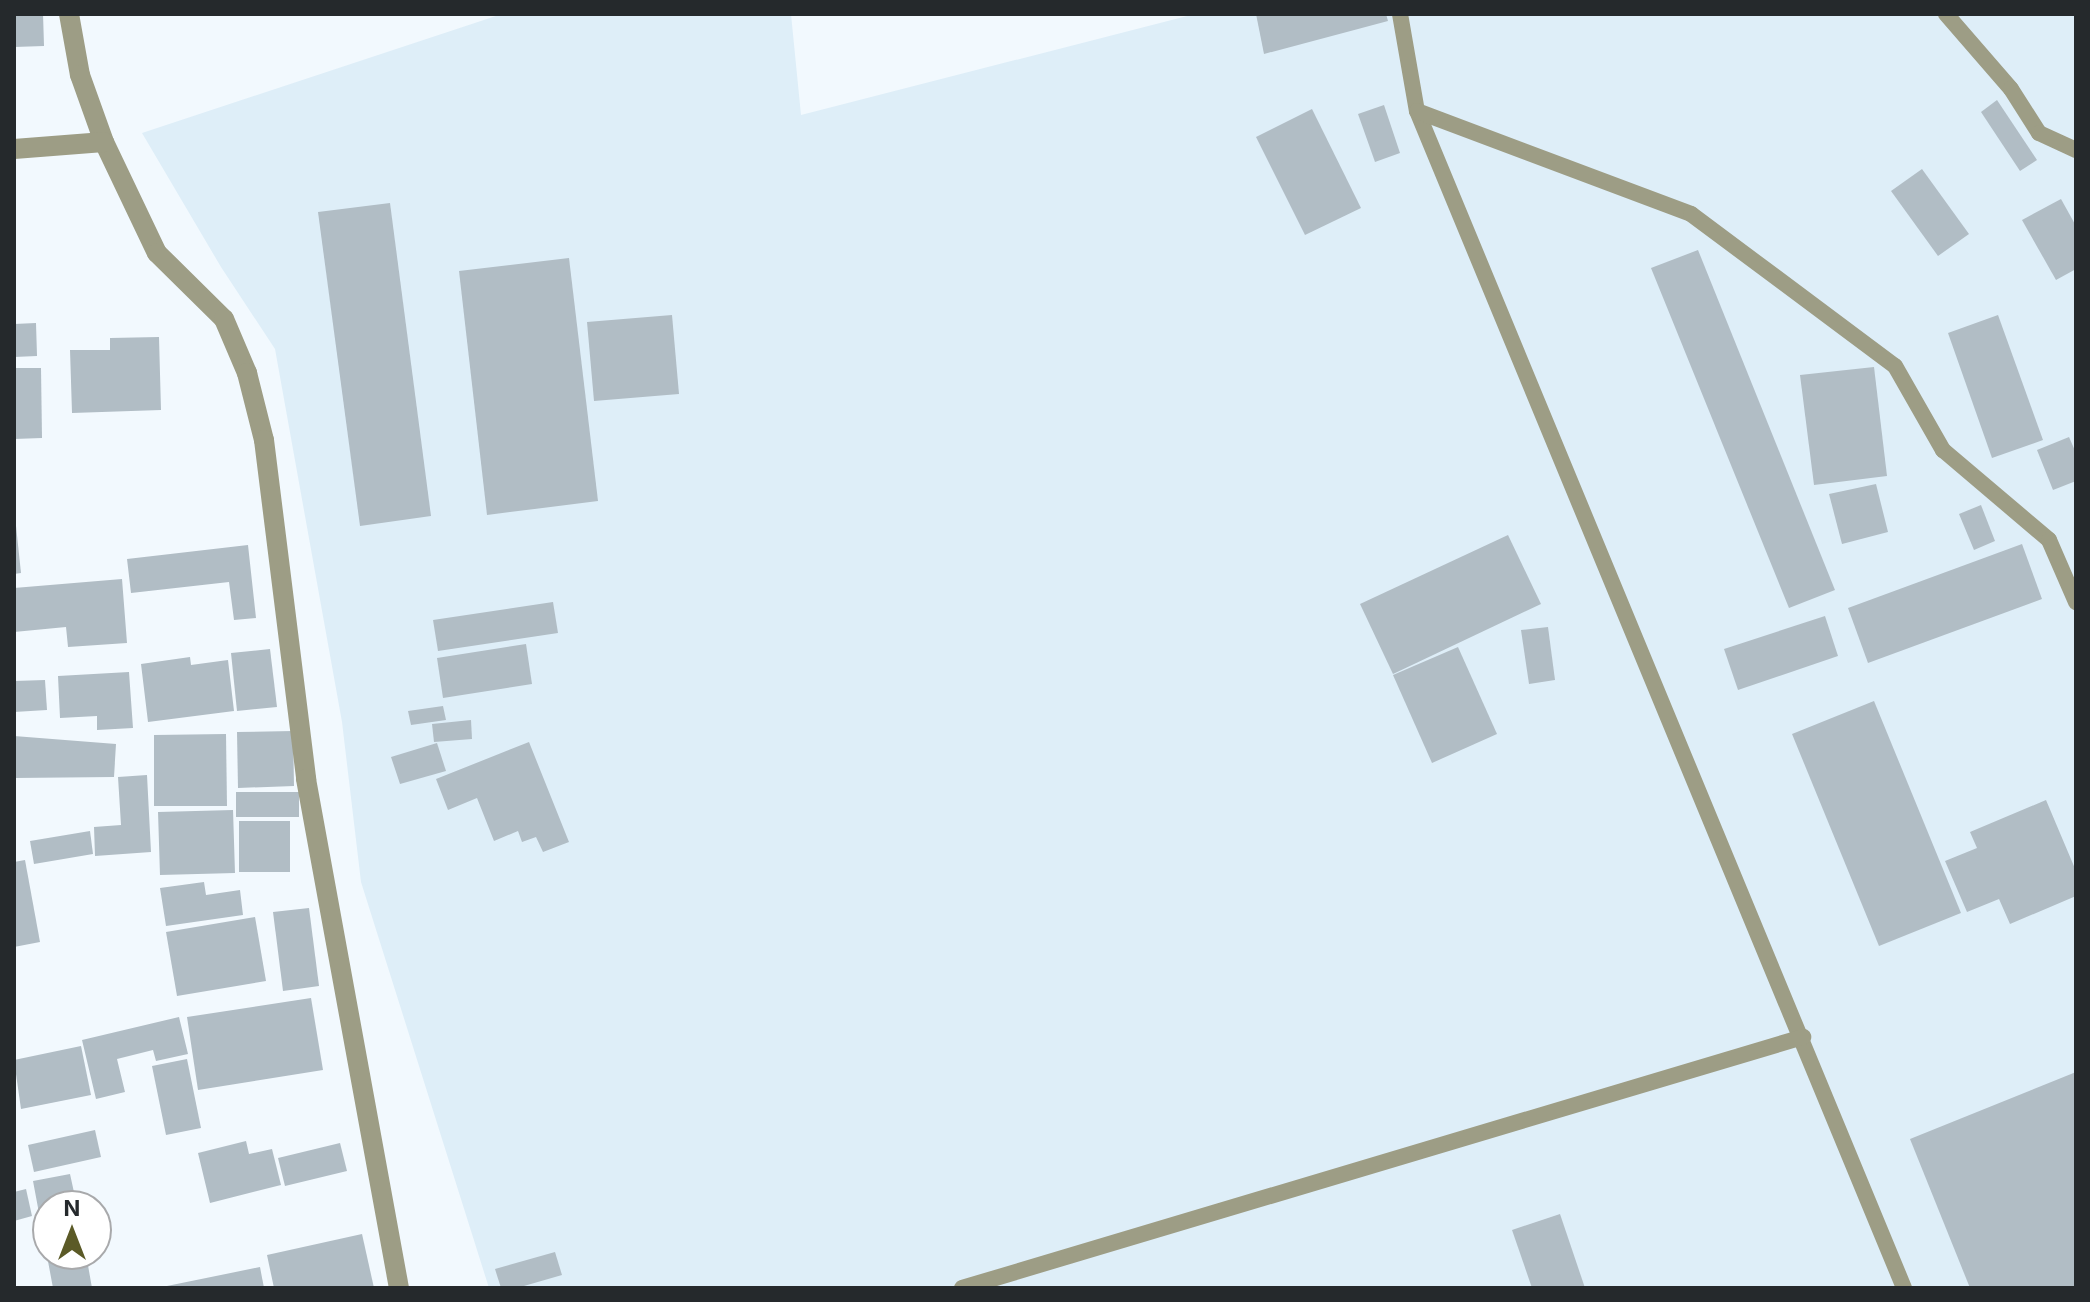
<!DOCTYPE html>
<style>
body{margin:0}
#map{position:relative;width:2090px;height:1302px;overflow:hidden;background:#f2f9fe;font-family:Inter,sans-serif}
div>[style]{position:absolute}
.built>*{inset:0;background:#deeef8}
.building>*{inset:0;background:#b1bdc5}
.lane>*{height:16px;margin:-8px;padding:0 8px;transform-origin:8px;border-radius:8px;background:#9d9d85}
.street>*{height:20px;margin:-10px;padding:0 10px;transform-origin:10px;border-radius:10px;background:#9d9d85}
span{translate:-50% -50%;white-space:nowrap;text-align:center;line-height:1.15;-webkit-text-stroke:6px #fff;paint-order:stroke}
.frame{position:absolute;inset:0;border:16px solid #25292c;pointer-events:none}
.north{position:absolute;left:32px;top:1190px;width:80px;height:80px;box-sizing:border-box;background:#fff;border:2px solid #a8a9ab;border-radius:50%;rotate:0deg;font-size:22px;font-weight:700;line-height:32px;text-align:center;color:#25292c}
.north::after{content:'';display:block;margin:auto;width:28px;height:36px;background:#5b5a27;clip-path:polygon(50% 0,100% 100%,50% 72%,0 100%)}
</style>
<div id="map">
<div class="built">
<div style="clip-path:polygon(502px 14px,791px 14px,801px 115px,1195px 14px,2076px 14px,2076px 1288px,489px 1288px,361px 882px,342px 722px,275px 349px,221px 267px,142px 133px)"></div>
</div>
<div class="building">
<div style="clip-path:polygon(14px 14px,43px 14px,44px 46px,14px 47px)"></div>
<div style="clip-path:polygon(1256px 14px,1386px 14px,1388px 21px,1264px 54px)"></div>
<div style="clip-path:polygon(1997px 100px,2037px 160px,2020px 171px,1981px 112px)"></div>
<div style="clip-path:polygon(1384px 105px,1400px 153px,1375px 162px,1358px 114px)"></div>
<div style="clip-path:polygon(1312px 109px,1361px 208px,1305px 235px,1256px 137px)"></div>
<div style="clip-path:polygon(1922px 169px,1969px 234px,1938px 256px,1891px 191px)"></div>
<div style="clip-path:polygon(2061px 199px,2076px 226px,2076px 269px,2056px 280px,2022px 220px)"></div>
<div style="clip-path:polygon(390px 203px,431px 516px,360px 526px,318px 212px)"></div>
<div style="clip-path:polygon(1698px 250px,1835px 590px,1789px 608px,1651px 268px)"></div>
<div style="clip-path:polygon(569px 258px,598px 501px,487px 515px,459px 271px)"></div>
<div style="clip-path:polygon(672px 315px,679px 394px,594px 401px,587px 322px)"></div>
<div style="clip-path:polygon(1998px 315px,2043px 440px,1992px 458px,1948px 333px)"></div>
<div style="clip-path:polygon(36px 323px,37px 356px,14px 357px,14px 324px)"></div>
<div style="clip-path:polygon(159px 337px,161px 410px,72px 413px,70px 350px,110px 350px,110px 338px)"></div>
<div style="clip-path:polygon(1874px 367px,1887px 476px,1814px 485px,1800px 375px)"></div>
<div style="clip-path:polygon(14px 368px,41px 368px,42px 438px,14px 439px)"></div>
<div style="clip-path:polygon(2069px 437px,2076px 453px,2076px 481px,2053px 490px,2037px 450px)"></div>
<div style="clip-path:polygon(1876px 484px,1888px 532px,1842px 544px,1829px 494px)"></div>
<div style="clip-path:polygon(1981px 505px,1995px 541px,1974px 550px,1959px 514px)"></div>
<div style="clip-path:polygon(14px 507px,21px 573px,14px 574px)"></div>
<div style="clip-path:polygon(1508px 535px,1541px 604px,1393px 674px,1360px 604px)"></div>
<div style="clip-path:polygon(2022px 544px,2042px 599px,1868px 663px,1848px 608px)"></div>
<div style="clip-path:polygon(248px 545px,256px 618px,234px 620px,229px 582px,131px 593px,127px 559px)"></div>
<div style="clip-path:polygon(122px 579px,127px 643px,68px 647px,66px 627px,14px 632px,14px 588px)"></div>
<div style="clip-path:polygon(553px 602px,558px 633px,438px 651px,433px 620px)"></div>
<div style="clip-path:polygon(1825px 616px,1838px 656px,1738px 690px,1724px 649px)"></div>
<div style="clip-path:polygon(1548px 627px,1555px 680px,1529px 684px,1521px 630px)"></div>
<div style="clip-path:polygon(526px 644px,532px 684px,443px 698px,437px 658px)"></div>
<div style="clip-path:polygon(1458px 647px,1497px 734px,1432px 763px,1393px 675px)"></div>
<div style="clip-path:polygon(270px 649px,277px 707px,237px 711px,231px 653px)"></div>
<div style="clip-path:polygon(190px 657px,191px 665px,228px 660px,234px 711px,148px 722px,141px 664px)"></div>
<div style="clip-path:polygon(129px 672px,133px 728px,97px 730px,97px 716px,60px 718px,58px 676px)"></div>
<div style="clip-path:polygon(45px 680px,47px 710px,14px 712px,14px 681px)"></div>
<div style="clip-path:polygon(1874px 701px,1961px 913px,1879px 946px,1792px 734px)"></div>
<div style="clip-path:polygon(443px 706px,446px 720px,411px 725px,408px 711px)"></div>
<div style="clip-path:polygon(471px 720px,472px 739px,434px 742px,432px 724px)"></div>
<div style="clip-path:polygon(293px 731px,294px 786px,238px 788px,237px 732px)"></div>
<div style="clip-path:polygon(226px 734px,227px 806px,154px 806px,154px 735px)"></div>
<div style="clip-path:polygon(14px 736px,116px 744px,114px 777px,14px 778px)"></div>
<div style="clip-path:polygon(529px 742px,569px 842px,543px 852px,536px 837px,522px 842px,518px 831px,494px 841px,477px 798px,448px 810px,436px 779px)"></div>
<div style="clip-path:polygon(437px 743px,446px 771px,400px 784px,391px 757px)"></div>
<div style="clip-path:polygon(147px 775px,151px 852px,95px 856px,94px 827px,121px 825px,118px 777px)"></div>
<div style="clip-path:polygon(236px 792px,299px 792px,299px 817px,236px 817px)"></div>
<div style="clip-path:polygon(2046px 800px,2076px 871px,2076px 896px,2010px 924px,1999px 899px,1967px 912px,1945px 861px,1977px 848px,1970px 832px)"></div>
<div style="clip-path:polygon(233px 810px,235px 873px,160px 875px,158px 812px)"></div>
<div style="clip-path:polygon(239px 821px,290px 821px,290px 872px,239px 872px)"></div>
<div style="clip-path:polygon(90px 831px,93px 854px,34px 864px,30px 841px)"></div>
<div style="clip-path:polygon(25px 860px,40px 942px,14px 947px,14px 862px)"></div>
<div style="clip-path:polygon(204px 882px,206px 895px,240px 890px,243px 915px,166px 926px,160px 888px)"></div>
<div style="clip-path:polygon(309px 908px,319px 986px,283px 991px,273px 912px)"></div>
<div style="clip-path:polygon(255px 917px,266px 981px,177px 996px,166px 932px)"></div>
<div style="clip-path:polygon(311px 998px,323px 1070px,198px 1090px,187px 1017px)"></div>
<div style="clip-path:polygon(179px 1017px,188px 1054px,156px 1061px,153px 1050px,117px 1059px,125px 1092px,96px 1099px,82px 1040px)"></div>
<div style="clip-path:polygon(81px 1046px,91px 1095px,21px 1109px,14px 1060px)"></div>
<div style="clip-path:polygon(187px 1059px,201px 1128px,166px 1135px,152px 1066px)"></div>
<div style="clip-path:polygon(2076px 1072px,2076px 1288px,1970px 1288px,1910px 1139px)"></div>
<div style="clip-path:polygon(95px 1130px,101px 1157px,34px 1172px,28px 1145px)"></div>
<div style="clip-path:polygon(246px 1141px,249px 1154px,272px 1149px,281px 1185px,210px 1203px,198px 1153px)"></div>
<div style="clip-path:polygon(340px 1143px,347px 1171px,285px 1186px,278px 1158px)"></div>
<div style="clip-path:polygon(70px 1174px,77px 1206px,48px 1206px,48px 1254px,86px 1254px,92px 1288px,53px 1288px,33px 1181px)"></div>
<div style="clip-path:polygon(26px 1189px,32px 1216px,14px 1221px,14px 1192px)"></div>
<div style="clip-path:polygon(1560px 1214px,1585px 1288px,1532px 1288px,1512px 1230px)"></div>
<div style="clip-path:polygon(362px 1234px,374px 1288px,274px 1288px,267px 1255px)"></div>
<div style="clip-path:polygon(555px 1252px,562px 1275px,517px 1288px,501px 1288px,495px 1269px)"></div>
<div style="clip-path:polygon(260px 1267px,264px 1288px,162px 1288px,162px 1287px)"></div>
</div>
<div class="lane">
<div style="left:1400px;top:14px;width:98px;rotate:80.1deg"></div>
<div style="left:1417px;top:111px;width:1274px;rotate:67.52deg"></div>
<div style="left:1946px;top:14px;width:99px;rotate:49.1deg"></div>
<div style="left:2011px;top:89px;width:52px;rotate:57.5deg"></div>
<div style="left:2039px;top:133px;width:41px;rotate:24.7deg"></div>
<div style="left:1417px;top:111px;width:293px;rotate:20.6deg"></div>
<div style="left:1691px;top:214px;width:254px;rotate:36.7deg"></div>
<div style="left:1895px;top:366px;width:97px;rotate:60.3deg"></div>
<div style="left:1943px;top:450px;width:139px;rotate:40.3deg"></div>
<div style="left:2049px;top:540px;width:68px;rotate:66.5deg"></div>
<div style="left:962px;top:1288px;width:878px;rotate:-16.62deg"></div>
</div>
<div class="street">
<div style="left:69px;top:14px;width:62px;rotate:79.8deg"></div>
<div style="left:80px;top:75px;width:71px;rotate:70.3deg"></div>
<div style="left:104px;top:142px;width:123px;rotate:64.5deg"></div>
<div style="left:157px;top:253px;width:94px;rotate:44.6deg"></div>
<div style="left:224px;top:319px;width:59px;rotate:66.9deg"></div>
<div style="left:247px;top:373px;width:69px;rotate:75.8deg"></div>
<div style="left:264px;top:440px;width:342px;rotate:82.9deg"></div>
<div style="left:306px;top:779px;width:517px;rotate:79.65deg"></div>
<div style="left:14px;top:149px;width:90px;rotate:-4.4deg"></div>
</div>
<div class="frame"></div>
<div class="north">N</div>
</div>
